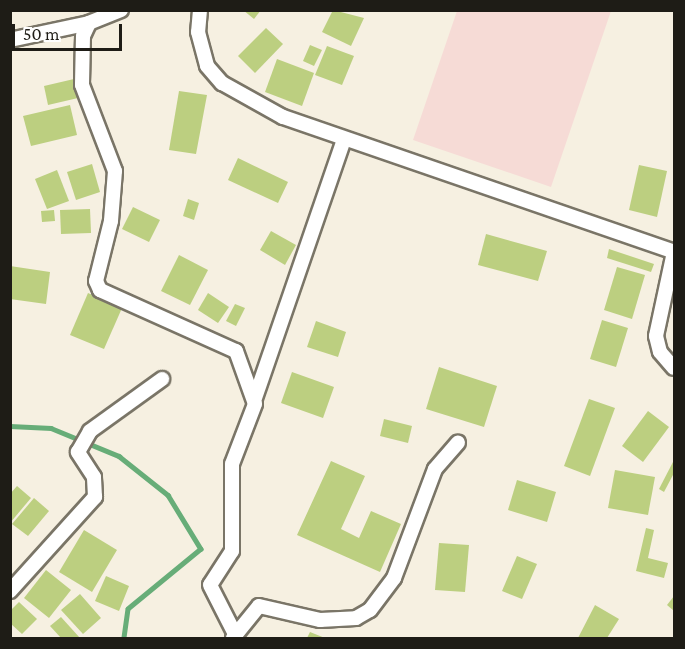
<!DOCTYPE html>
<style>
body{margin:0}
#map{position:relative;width:685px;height:649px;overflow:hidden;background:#f6f0e1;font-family:"Crimson Pro",serif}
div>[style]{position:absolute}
.green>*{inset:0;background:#f6dbd6}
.stream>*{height:4.5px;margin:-2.25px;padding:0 2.25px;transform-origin:2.25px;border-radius:2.25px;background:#67ad78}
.building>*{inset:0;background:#bccf80}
.roads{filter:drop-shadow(2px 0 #7a7567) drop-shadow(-2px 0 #7a7567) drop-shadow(0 2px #7a7567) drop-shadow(0 -2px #7a7567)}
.street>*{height:14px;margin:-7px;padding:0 7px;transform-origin:7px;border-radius:7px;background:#fff}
span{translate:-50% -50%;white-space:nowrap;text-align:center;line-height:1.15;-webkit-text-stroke:4.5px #fefefe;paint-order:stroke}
.frame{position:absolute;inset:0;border:12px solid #1e1c16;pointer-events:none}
.scale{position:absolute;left:12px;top:24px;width:110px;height:27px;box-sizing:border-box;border:3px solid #1e1c16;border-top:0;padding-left:8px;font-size:18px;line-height:21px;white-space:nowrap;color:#1e1c16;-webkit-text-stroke:4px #fefefe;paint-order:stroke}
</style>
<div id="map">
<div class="green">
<div style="clip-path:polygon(457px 11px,611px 11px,551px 187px,413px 140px)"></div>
</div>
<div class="stream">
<div style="left:10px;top:426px;width:41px;rotate:2.8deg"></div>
<div style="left:51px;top:428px;width:74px;rotate:22.4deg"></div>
<div style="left:119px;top:456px;width:63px;rotate:38.5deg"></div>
<div style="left:168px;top:495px;width:63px;rotate:58.6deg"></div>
<div style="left:201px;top:549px;width:94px;rotate:140.6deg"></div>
<div style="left:128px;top:609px;width:29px;rotate:98deg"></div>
</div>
<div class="building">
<div style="clip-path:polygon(243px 10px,261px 10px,254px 19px)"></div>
<div style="clip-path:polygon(333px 10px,364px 18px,351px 46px,322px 32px)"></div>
<div style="clip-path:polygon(266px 28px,283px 44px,255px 73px,238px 56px)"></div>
<div style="clip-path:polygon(310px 45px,322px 50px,314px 66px,303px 61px)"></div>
<div style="clip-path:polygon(327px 46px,354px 56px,342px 85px,315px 75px)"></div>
<div style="clip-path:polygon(277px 59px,314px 73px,302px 106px,265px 92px)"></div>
<div style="clip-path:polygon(74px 79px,78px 98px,48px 105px,44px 86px)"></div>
<div style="clip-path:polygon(179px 91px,207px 95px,196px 154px,169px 150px)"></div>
<div style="clip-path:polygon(70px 105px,77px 135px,31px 146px,23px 116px)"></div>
<div style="clip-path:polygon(238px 158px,288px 182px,278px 203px,228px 180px)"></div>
<div style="clip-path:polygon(92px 164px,100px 192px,76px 200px,67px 172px)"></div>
<div style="clip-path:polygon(639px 165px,667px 171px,657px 217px,629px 210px)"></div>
<div style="clip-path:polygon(57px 170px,69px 201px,47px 209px,35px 179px)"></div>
<div style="clip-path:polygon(188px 199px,199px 203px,194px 220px,183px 216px)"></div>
<div style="clip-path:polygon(133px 207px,160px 220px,149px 242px,122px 229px)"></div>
<div style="clip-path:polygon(90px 209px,91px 233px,61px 234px,60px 210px)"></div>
<div style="clip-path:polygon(54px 210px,55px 221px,42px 222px,41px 211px)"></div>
<div style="clip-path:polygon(271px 231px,296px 245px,285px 265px,260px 250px)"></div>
<div style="clip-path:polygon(486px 234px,547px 251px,538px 281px,478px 265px)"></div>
<div style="clip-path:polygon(609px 249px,654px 264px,651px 272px,607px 258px)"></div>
<div style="clip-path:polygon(179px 255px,208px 270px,190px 305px,161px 291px)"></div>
<div style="clip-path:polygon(10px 266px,50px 272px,46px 304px,10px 299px)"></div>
<div style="clip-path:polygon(617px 267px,645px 275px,632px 319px,604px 310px)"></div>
<div style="clip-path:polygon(88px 293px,122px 308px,104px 349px,70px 335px)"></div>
<div style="clip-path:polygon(208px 293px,229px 307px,218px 323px,198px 310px)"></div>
<div style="clip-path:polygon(235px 304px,245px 308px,236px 326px,226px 321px)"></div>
<div style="clip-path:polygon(602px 320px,628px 328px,616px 367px,590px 359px)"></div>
<div style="clip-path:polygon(316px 321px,346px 332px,338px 357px,307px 347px)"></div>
<div style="clip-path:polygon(439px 367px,497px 386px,484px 427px,426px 409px)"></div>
<div style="clip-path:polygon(292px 372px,334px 387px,323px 418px,281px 403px)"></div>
<div style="clip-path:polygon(589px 399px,615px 408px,590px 476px,564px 466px)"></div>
<div style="clip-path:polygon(648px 411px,669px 427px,643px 462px,622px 446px)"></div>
<div style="clip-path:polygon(384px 419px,412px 426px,408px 443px,380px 436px)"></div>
<div style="clip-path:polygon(674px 460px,674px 473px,664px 492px,659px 489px)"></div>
<div style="clip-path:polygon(331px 461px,365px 476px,341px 529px,359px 538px,371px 511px,401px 524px,380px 572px,297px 535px)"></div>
<div style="clip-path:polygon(615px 470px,655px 477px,648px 515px,608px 508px)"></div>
<div style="clip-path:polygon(517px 480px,556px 492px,547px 522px,508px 510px)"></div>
<div style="clip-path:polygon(17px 486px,31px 498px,10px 523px,10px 494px)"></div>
<div style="clip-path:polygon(34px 498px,49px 511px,28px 536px,12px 524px)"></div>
<div style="clip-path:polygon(646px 528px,654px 530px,648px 558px,668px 563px,664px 578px,636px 571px)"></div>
<div style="clip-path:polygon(84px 530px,117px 550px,92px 592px,59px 572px)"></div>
<div style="clip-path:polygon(439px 543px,469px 545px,465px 592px,435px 590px)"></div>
<div style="clip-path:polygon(517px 556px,537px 564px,522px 599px,502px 591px)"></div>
<div style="clip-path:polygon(46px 570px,71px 590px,49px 618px,24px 598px)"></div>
<div style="clip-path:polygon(106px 576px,129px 586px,119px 611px,95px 601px)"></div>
<div style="clip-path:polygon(80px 594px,101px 618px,83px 634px,61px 610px)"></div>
<div style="clip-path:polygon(674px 596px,674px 611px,667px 605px)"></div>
<div style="clip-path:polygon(19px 602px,37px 619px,22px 634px,10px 623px,10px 611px)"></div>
<div style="clip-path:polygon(595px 605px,619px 619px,607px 638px,578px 638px)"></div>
<div style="clip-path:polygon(61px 617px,80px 638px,61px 638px,50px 626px)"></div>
<div style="clip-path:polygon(310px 632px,325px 638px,307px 638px)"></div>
</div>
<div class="roads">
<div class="street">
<div style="left:121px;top:10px;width:35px;rotate:158deg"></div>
<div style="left:89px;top:23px;width:14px;rotate:115deg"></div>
<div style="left:83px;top:36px;width:49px;rotate:91.2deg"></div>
<div style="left:82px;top:85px;width:92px;rotate:69deg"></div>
<div style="left:115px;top:171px;width:50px;rotate:94.6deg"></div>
<div style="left:111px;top:221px;width:62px;rotate:104deg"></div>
<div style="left:96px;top:281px;width:10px;rotate:66deg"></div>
<div style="left:100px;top:290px;width:149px;rotate:24.2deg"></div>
<div style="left:236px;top:351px;width:56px;rotate:70.3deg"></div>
<div style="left:255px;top:404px;width:64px;rotate:111deg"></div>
<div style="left:232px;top:464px;width:87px;rotate:90deg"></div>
<div style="left:232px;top:551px;width:40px;rotate:122.9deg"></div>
<div style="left:210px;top:585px;width:55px;rotate:63deg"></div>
<div style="left:200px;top:10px;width:22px;rotate:95deg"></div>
<div style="left:198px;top:32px;width:35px;rotate:75deg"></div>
<div style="left:207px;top:66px;width:23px;rotate:49deg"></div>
<div style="left:222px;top:83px;width:70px;rotate:29.1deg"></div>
<div style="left:283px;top:117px;width:414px;rotate:19deg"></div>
<div style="left:674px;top:252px;width:86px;rotate:102.1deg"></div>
<div style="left:656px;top:336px;width:16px;rotate:76deg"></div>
<div style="left:660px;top:352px;width:21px;rotate:49deg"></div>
<div style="left:10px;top:40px;width:81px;rotate:-12.1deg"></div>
<div style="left:255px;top:398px;width:274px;rotate:-71deg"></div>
<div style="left:10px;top:591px;width:127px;rotate:-47.9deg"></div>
<div style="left:95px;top:497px;width:20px;rotate:-93deg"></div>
<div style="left:94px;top:477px;width:30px;rotate:-123deg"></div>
<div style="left:78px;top:452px;width:24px;rotate:-60deg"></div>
<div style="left:90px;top:431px;width:89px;rotate:-35.8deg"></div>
<div style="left:233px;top:638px;width:41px;rotate:-50.9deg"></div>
<div style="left:259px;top:606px;width:63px;rotate:12.9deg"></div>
<div style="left:320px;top:620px;width:36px;rotate:-3deg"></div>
<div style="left:356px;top:618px;width:16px;rotate:-30deg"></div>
<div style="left:370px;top:610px;width:40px;rotate:-53deg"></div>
<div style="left:394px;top:578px;width:116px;rotate:-69.4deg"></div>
<div style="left:435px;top:469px;width:35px;rotate:-49deg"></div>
</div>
</div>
<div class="frame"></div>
<div class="scale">50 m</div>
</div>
